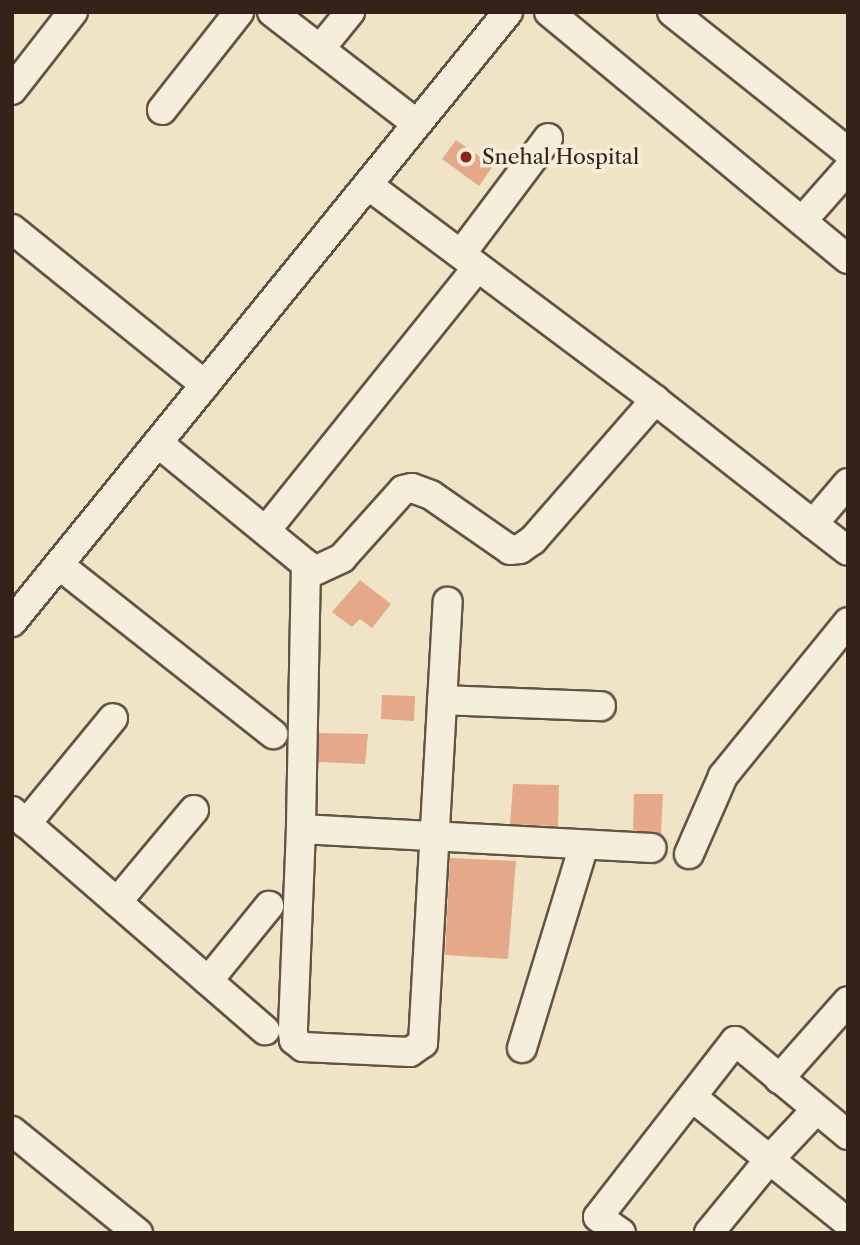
<!DOCTYPE html>
<style>
body{margin:0}
#map{position:relative;width:860px;height:1245px;overflow:hidden;background:#efe5c6;font-family:"Libre Caslon Text",serif}
div>[style]{position:absolute}
.building>*{inset:0;background:#e5a889}
.roads{filter:drop-shadow(2px 0 #645344) drop-shadow(-2px 0 #645344) drop-shadow(0 2px #645344) drop-shadow(0 -2px #645344)}
.minor>*{height:28px;margin:-14px;padding:0 14px;transform-origin:14px;border-radius:14px;background:#f5eeda}
.dots>*{width:19px;height:19px;translate:-50% -50%;box-sizing:border-box;border:4px solid #f5eeda;border-radius:50%}
span{translate:-50% -50%;white-space:nowrap;text-align:center;line-height:1.15;-webkit-text-stroke:7px #f5eeda;paint-order:stroke}
.poi-label{font-size:21px;color:#352219}
.left{translate:0 -50%;text-align:left}
.frame{position:absolute;inset:0;border:14px solid #352219;pointer-events:none}
</style>
<div id="map">
<div class="building">
<div style="clip-path:polygon(456px 140px,493px 166px,479px 186px,442px 159px)"></div>
<div style="clip-path:polygon(360px 580px,391px 604px,372px 628px,360px 619px,352px 627px,332px 612px)"></div>
<div style="clip-path:polygon(382px 695px,415px 696px,414px 721px,381px 719px)"></div>
<div style="clip-path:polygon(319px 733px,368px 734px,365px 764px,319px 762px)"></div>
<div style="clip-path:polygon(513px 784px,559px 785px,558px 826px,510px 824px)"></div>
<div style="clip-path:polygon(634px 794px,663px 794px,661px 835px,633px 830px)"></div>
<div style="clip-path:polygon(450px 858px,516px 861px,508px 959px,445px 955px)"></div>
</div>
<div class="roads">
<div class="minor">
<div style="left:272px;top:12px;width:183px;rotate:37.7deg"></div>
<div style="left:549px;top:12px;width:388px;rotate:39.6deg"></div>
<div style="left:672px;top:12px;width:225px;rotate:38.5deg"></div>
<div style="left:320px;top:49px;width:48px;rotate:-51deg"></div>
<div style="left:12px;top:90px;width:99px;rotate:-52deg"></div>
<div style="left:162px;top:110px;width:125px;rotate:-51.8deg"></div>
<div style="left:368px;top:185px;width:359px;rotate:36.8deg"></div>
<div style="left:655px;top:400px;width:201px;rotate:38.1deg"></div>
<div style="left:813px;top:524px;width:54px;rotate:-49.5deg"></div>
<div style="left:802px;top:221px;width:69px;rotate:-48.5deg"></div>
<div style="left:12px;top:229px;width:248px;rotate:38.9deg"></div>
<div style="left:461px;top:254px;width:145px;rotate:-53.1deg"></div>
<div style="left:158px;top:443px;width:191px;rotate:39.3deg"></div>
<div style="left:306px;top:564px;width:265px;rotate:91.1deg"></div>
<div style="left:301px;top:829px;width:203px;rotate:92.3deg"></div>
<div style="left:293px;top:1032px;width:8px;rotate:83deg"></div>
<div style="left:294px;top:1040px;width:11px;rotate:38deg"></div>
<div style="left:303px;top:1047px;width:107px;rotate:2.7deg"></div>
<div style="left:410px;top:1052px;width:16px;rotate:-35deg"></div>
<div style="left:423px;top:1043px;width:442px;rotate:-86.8deg"></div>
<div style="left:813px;top:524px;width:44px;rotate:37.6deg"></div>
<div style="left:267px;top:529px;width:336px;rotate:-51.2deg"></div>
<div style="left:59px;top:565px;width:273px;rotate:38.3deg"></div>
<div style="left:308px;top:574px;width:38px;rotate:-25deg"></div>
<div style="left:342px;top:558px;width:91px;rotate:-48.1deg"></div>
<div style="left:403px;top:490px;width:9px;rotate:-13deg"></div>
<div style="left:412px;top:488px;width:20px;rotate:20deg"></div>
<div style="left:431px;top:495px;width:96px;rotate:34.8deg"></div>
<div style="left:510px;top:550px;width:10px;rotate:-6deg"></div>
<div style="left:520px;top:549px;width:16px;rotate:-35deg"></div>
<div style="left:533px;top:540px;width:186px;rotate:-48.9deg"></div>
<div style="left:12px;top:622px;width:786px;rotate:-50.88deg"></div>
<div style="left:442px;top:700px;width:159px;rotate:2.2deg"></div>
<div style="left:12px;top:811px;width:335px;rotate:40.9deg"></div>
<div style="left:26px;top:824px;width:137px;rotate:-50.6deg"></div>
<div style="left:301px;top:829px;width:351px;rotate:3.1deg"></div>
<div style="left:689px;top:854px;width:85px;rotate:-66.4deg"></div>
<div style="left:723px;top:776px;width:198px;rotate:-50.9deg"></div>
<div style="left:117px;top:902px;width:120px;rotate:-50.1deg"></div>
<div style="left:208px;top:981px;width:97px;rotate:-50.9deg"></div>
<div style="left:522px;top:1048px;width:212px;rotate:-73deg"></div>
<div style="left:779px;top:1079px;width:104px;rotate:-48.5deg"></div>
<div style="left:692px;top:1097px;width:201px;rotate:38.9deg"></div>
<div style="left:12px;top:1131px;width:162px;rotate:39deg"></div>
<div style="left:621px;top:1233px;width:28px;rotate:-145deg"></div>
<div style="left:598px;top:1217px;width:223px;rotate:-52.1deg"></div>
<div style="left:735px;top:1041px;width:147px;rotate:39.8deg"></div>
<div style="left:709px;top:1233px;width:94px;rotate:-50.6deg"></div>
<div style="left:769px;top:1160px;width:69px;rotate:-46.8deg"></div>
</div>
</div>
<div class="dots">
<div style="left:466px;top:157px;background:#8f2418"></div>
</div>
<div class="poi-label">
<span class="left" style="left:482px;top:157px">Snehal Hospital</span>
</div>
<div class="frame"></div>
</div>
